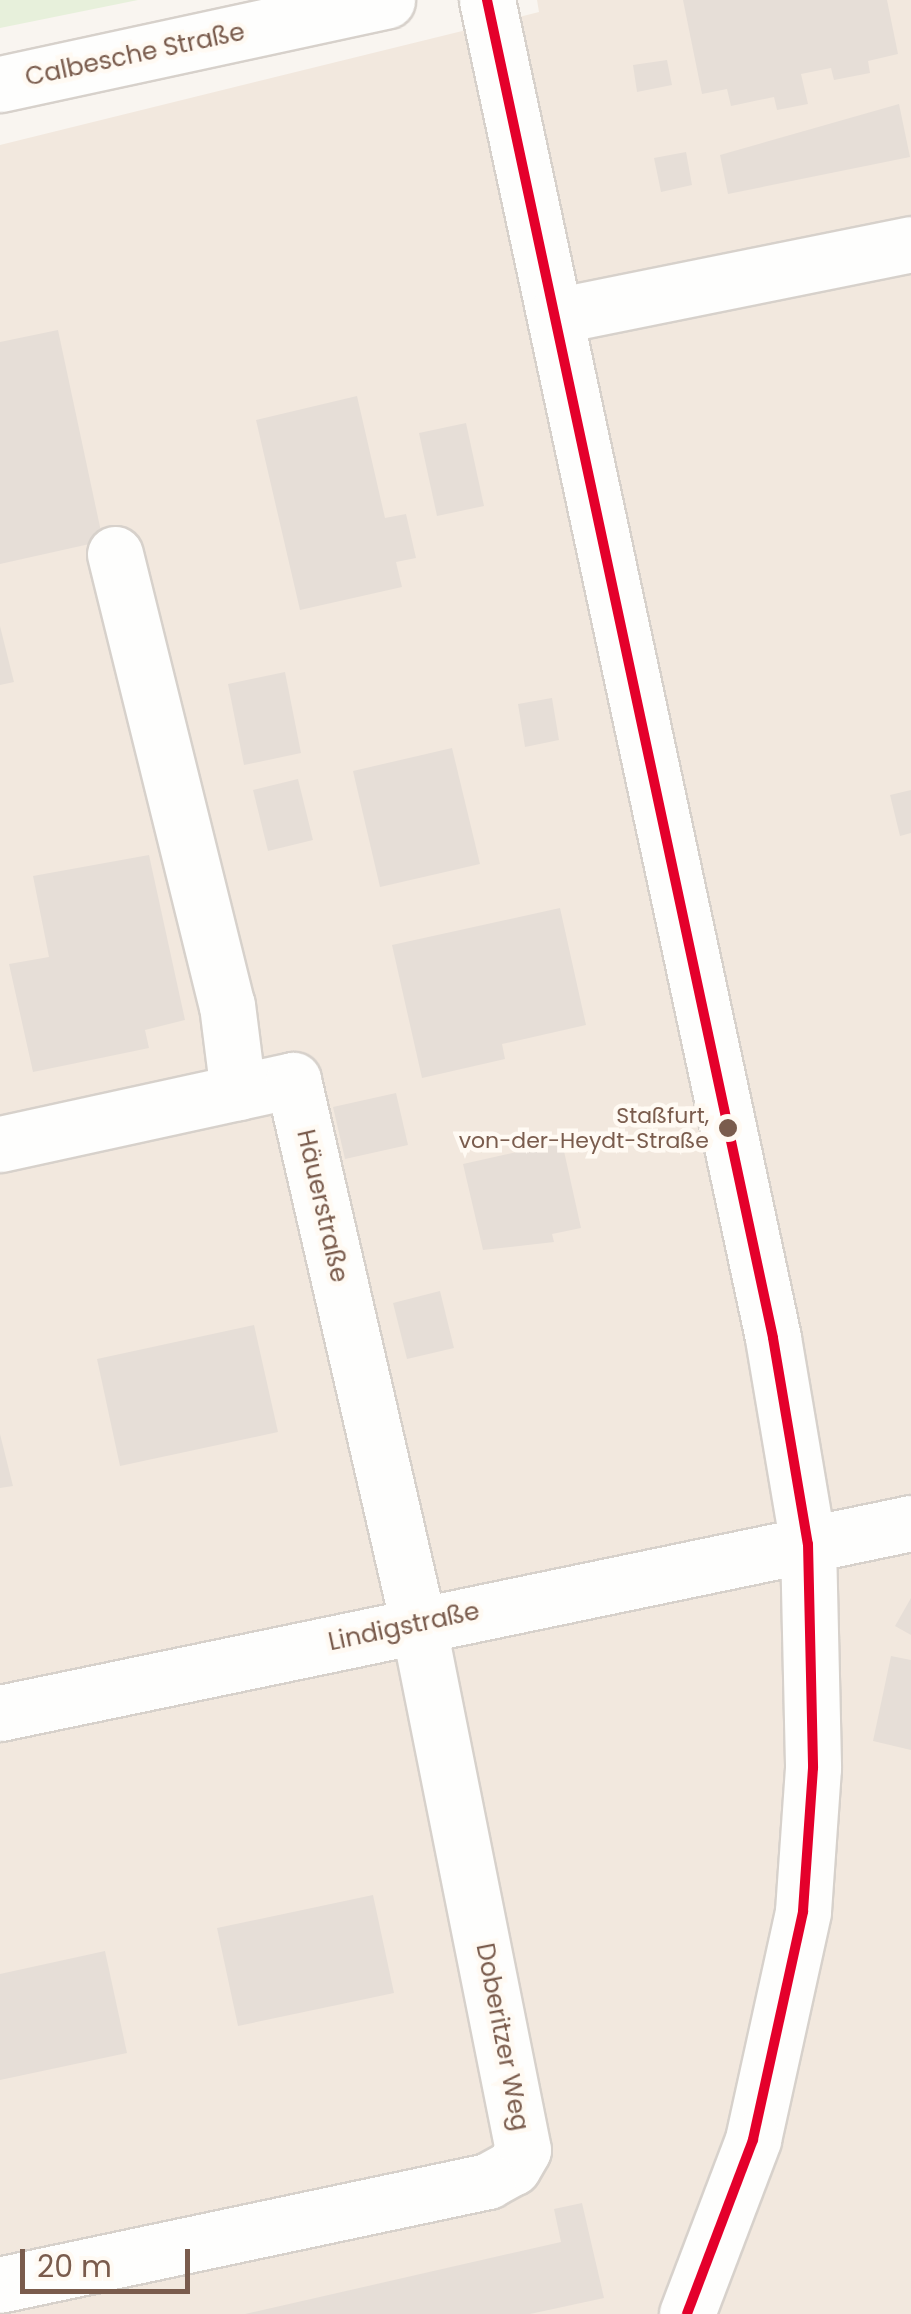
<!DOCTYPE html>
<meta charset="utf-8">
<style>
body{margin:0}
#map{position:relative;width:911px;height:2314px;overflow:hidden;background:#f9f5f0;font-family:Poppins,sans-serif}
div>[style]{position:absolute}
.residential>*{inset:0;background:#f2e8de}
.green>*{inset:0;background:#e7f0db}
.building>*{inset:0;background:#e6ded7}
.roads{filter:drop-shadow(2px 0 #d7d1cb) drop-shadow(-2px 0 #d7d1cb) drop-shadow(0 2px #d7d1cb) drop-shadow(0 -2px #d7d1cb)}
.minor>*{height:55px;margin:-27.5px;padding:0 27.5px;transform-origin:27.5px;border-radius:27.5px;background:#fefefd}
.bus-1>*{height:10px;margin:-5px;padding:0 5px;transform-origin:5px;border-radius:5px;background:#e4002b}
.dots>*{width:28px;height:28px;translate:-50% -50%;box-sizing:border-box;border:5px solid #fffaf3;border-radius:50%}
span{translate:-50% -50%;white-space:nowrap;text-align:center;line-height:1.15;-webkit-text-stroke:9px #fffaf3;paint-order:stroke}
.bus-label{font-size:22px;color:#7a5c4d}
.right{translate:-100% -50%;text-align:right}
.street-label{font-size:25px;color:#7a5c4d}
.scale{position:absolute;left:20px;top:2249px;width:170px;height:45px;box-sizing:border-box;border:5px solid #7a5c4d;border-top:0;padding-left:12px;font-size:30px;line-height:35px;white-space:nowrap;color:#7a5c4d;-webkit-text-stroke:8px #fffaf3;paint-order:stroke}
</style>
<div id="map">
<div class="residential">
<div style="clip-path:polygon(537px 0,911px 0,911px 2314px,0 2314px,0 145px,539px 12px)"></div>
</div>
<div class="green">
<div style="clip-path:polygon(0 0,138px 0,0 28px)"></div>
</div>
<div class="building">
<div style="clip-path:polygon(683px 0,887px 0,898px 54px,868px 61px,870px 73px,834px 80px,831px 68px,801px 74px,808px 104px,777px 110px,774px 97px,731px 106px,727px 89px,702px 94px)"></div>
<div style="clip-path:polygon(667px 60px,672px 85px,637px 92px,633px 65px)"></div>
<div style="clip-path:polygon(899px 104px,910px 157px,728px 194px,720px 155px)"></div>
<div style="clip-path:polygon(686px 152px,692px 185px,661px 192px,654px 158px)"></div>
<div style="clip-path:polygon(58px 330px,103px 541px,0 564px,0 342px)"></div>
<div style="clip-path:polygon(357px 396px,385px 518px,406px 514px,416px 558px,396px 562px,402px 587px,300px 610px,256px 420px)"></div>
<div style="clip-path:polygon(466px 423px,484px 506px,437px 516px,419px 433px)"></div>
<div style="clip-path:polygon(0 626px,14px 682px,0 685px)"></div>
<div style="clip-path:polygon(285px 672px,301px 753px,244px 765px,228px 684px)"></div>
<div style="clip-path:polygon(552px 698px,559px 740px,525px 747px,518px 704px)"></div>
<div style="clip-path:polygon(452px 748px,480px 864px,380px 887px,353px 771px)"></div>
<div style="clip-path:polygon(298px 779px,313px 840px,268px 851px,253px 790px)"></div>
<div style="clip-path:polygon(911px 790px,911px 833px,900px 836px,890px 795px)"></div>
<div style="clip-path:polygon(149px 855px,185px 1020px,145px 1030px,149px 1048px,33px 1072px,9px 964px,49px 957px,33px 876px)"></div>
<div style="clip-path:polygon(560px 908px,586px 1025px,502px 1044px,505px 1059px,422px 1078px,392px 945px)"></div>
<div style="clip-path:polygon(396px 1093px,408px 1145px,345px 1159px,333px 1107px)"></div>
<div style="clip-path:polygon(562px 1142px,581px 1228px,552px 1234px,554px 1242px,483px 1250px,463px 1164px)"></div>
<div style="clip-path:polygon(440px 1291px,454px 1348px,407px 1359px,393px 1303px)"></div>
<div style="clip-path:polygon(254px 1325px,278px 1432px,120px 1466px,97px 1359px)"></div>
<div style="clip-path:polygon(0 1434px,13px 1486px,0 1488px)"></div>
<div style="clip-path:polygon(911px 1598px,911px 1635px,895px 1626px)"></div>
<div style="clip-path:polygon(891px 1656px,911px 1660px,911px 1750px,873px 1741px)"></div>
<div style="clip-path:polygon(373px 1895px,394px 1993px,238px 2026px,217px 1928px)"></div>
<div style="clip-path:polygon(105px 1951px,127px 2053px,0 2080px,0 1974px)"></div>
<div style="clip-path:polygon(582px 2203px,604px 2298px,530px 2314px,245px 2314px,561px 2242px,554px 2209px)"></div>
</div>
<div class="roads">
<div class="minor">
<div style="left:487px;top:0;width:1368px;rotate:77.93deg"></div>
<div style="left:773px;top:1338px;width:209px;rotate:80.4deg"></div>
<div style="left:808px;top:1544px;width:224px;rotate:88.7deg"></div>
<div style="left:813px;top:1768px;width:144px;rotate:94deg"></div>
<div style="left:803px;top:1912px;width:233px;rotate:102.4deg"></div>
<div style="left:753px;top:2140px;width:186px;rotate:110.8deg"></div>
<div style="left:0;top:84px;width:396px;rotate:-12.2deg"></div>
<div style="left:555px;top:316px;width:363px;rotate:-11.4deg"></div>
<div style="left:115px;top:554px;width:465px;rotate:76.1deg"></div>
<div style="left:227px;top:1005px;width:88px;rotate:82.8deg"></div>
<div style="left:0;top:1144px;width:300px;rotate:-12.3deg"></div>
<div style="left:293px;top:1080px;width:557px;rotate:77.04deg"></div>
<div style="left:418px;top:1623px;width:537px;rotate:78.73deg"></div>
<div style="left:523px;top:2150px;width:20px;rotate:120deg"></div>
<div style="left:513px;top:2167px;width:29px;rotate:151deg"></div>
<div style="left:488px;top:2181px;width:499px;rotate:168deg"></div>
<div style="left:0;top:1713px;width:931px;rotate:-11.78deg"></div>
</div>
</div>
<div class="bus-1">
<div style="left:487px;top:0;width:1368px;rotate:77.93deg"></div>
<div style="left:773px;top:1338px;width:209px;rotate:80.4deg"></div>
<div style="left:808px;top:1544px;width:224px;rotate:88.7deg"></div>
<div style="left:813px;top:1768px;width:144px;rotate:94deg"></div>
<div style="left:803px;top:1912px;width:233px;rotate:102.4deg"></div>
<div style="left:753px;top:2140px;width:186px;rotate:110.8deg"></div>
</div>
<div class="dots">
<div style="left:728px;top:1128px;background:#7a5c4d"></div>
</div>
<div class="bus-label">
<span class="right" style="left:709px;top:1128px">Staßfurt,<br>von-der-Heydt-Straße</span>
</div>
<div class="street-label">
<span style="left:135px;top:55px;rotate:-12deg">Calbesche Straße</span>
<span style="left:322px;top:1206px;rotate:77deg">Häuerstraße</span>
<span style="left:404px;top:1627px;rotate:-12deg">Lindigstraße</span>
<span style="left:502px;top:2037px;rotate:79deg">Doberitzer Weg</span>
</div>
<div class="scale">20 m</div>
</div>
